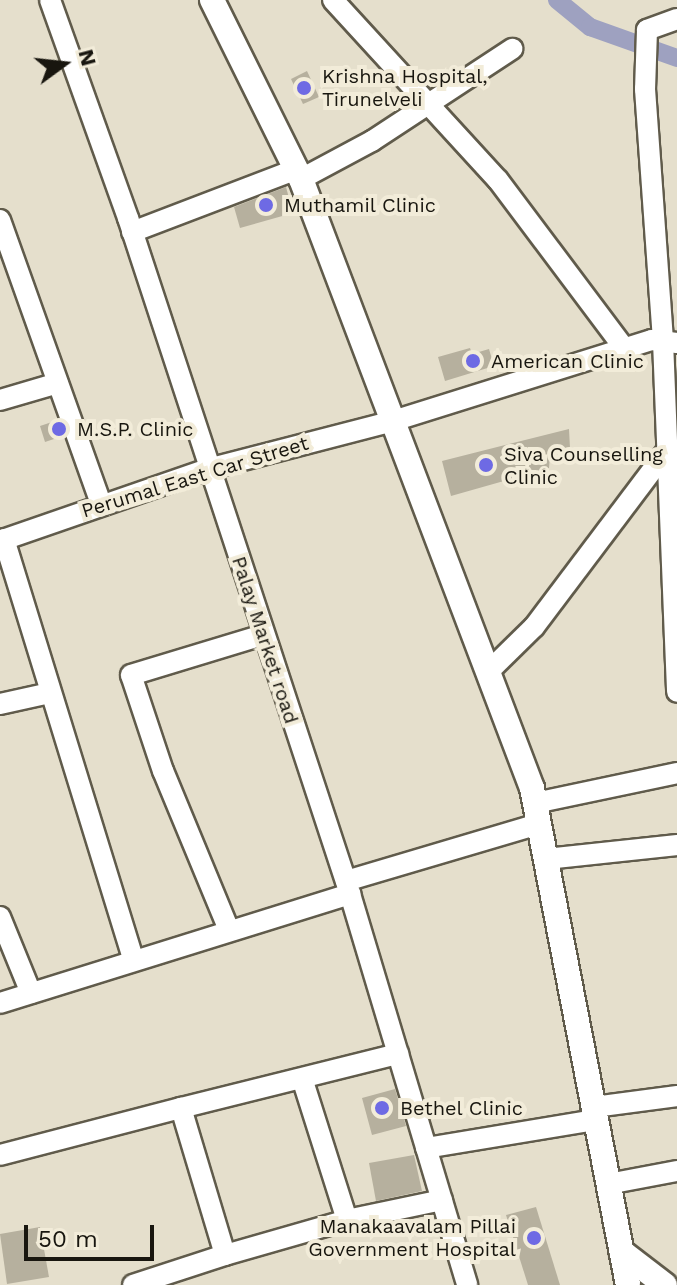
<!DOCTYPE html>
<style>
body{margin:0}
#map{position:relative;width:677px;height:1285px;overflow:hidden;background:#e5dfcc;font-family:"Work Sans",sans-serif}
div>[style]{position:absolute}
.canal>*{height:18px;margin:-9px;padding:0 9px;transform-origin:9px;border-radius:9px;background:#9ea1c0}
.building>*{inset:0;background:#b6b09e}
.roads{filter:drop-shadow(2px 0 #605b4b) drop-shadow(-2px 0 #605b4b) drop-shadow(0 2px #605b4b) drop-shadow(0 -2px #605b4b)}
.minor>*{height:20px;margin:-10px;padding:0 10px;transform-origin:10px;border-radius:10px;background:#fff}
.major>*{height:24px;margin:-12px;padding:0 12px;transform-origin:12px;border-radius:12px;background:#fff}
.dots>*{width:22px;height:22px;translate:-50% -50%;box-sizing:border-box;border:4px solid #f2ecd9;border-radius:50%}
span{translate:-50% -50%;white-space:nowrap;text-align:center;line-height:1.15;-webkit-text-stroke:8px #f2ecd9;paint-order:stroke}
.poi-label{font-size:20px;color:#18160f}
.left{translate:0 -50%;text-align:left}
.right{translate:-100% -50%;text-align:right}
.street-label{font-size:20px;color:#18160f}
.north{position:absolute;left:24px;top:24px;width:80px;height:80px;-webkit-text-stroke:6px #f2ecd9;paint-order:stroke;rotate:75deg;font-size:22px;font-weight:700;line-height:32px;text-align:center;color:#18160f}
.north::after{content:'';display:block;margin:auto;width:28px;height:36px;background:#18160f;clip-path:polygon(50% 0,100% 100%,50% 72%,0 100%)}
.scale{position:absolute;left:24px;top:1225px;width:130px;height:36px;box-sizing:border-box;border:4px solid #18160f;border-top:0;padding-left:10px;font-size:24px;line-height:28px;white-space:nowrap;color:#18160f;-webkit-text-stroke:6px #f2ecd9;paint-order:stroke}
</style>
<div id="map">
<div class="canal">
<div style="left:557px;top:0;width:43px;rotate:39.3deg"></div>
<div style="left:590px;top:27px;width:92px;rotate:19.6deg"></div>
</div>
<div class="building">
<div style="clip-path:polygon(307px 71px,319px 97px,303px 104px,291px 79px)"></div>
<div style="clip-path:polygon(286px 187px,293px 213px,240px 228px,234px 207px)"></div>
<div style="clip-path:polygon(470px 348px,472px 354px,489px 349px,494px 366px,445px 381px,438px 357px)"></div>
<div style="clip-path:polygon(58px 420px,63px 436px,45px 442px,40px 426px)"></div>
<div style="clip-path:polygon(569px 429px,570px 448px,550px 456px,549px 468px,451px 496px,442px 461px)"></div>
<div style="clip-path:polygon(395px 1089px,406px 1126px,372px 1135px,362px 1098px)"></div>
<div style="clip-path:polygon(414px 1155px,422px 1191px,376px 1201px,369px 1163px)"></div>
<div style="clip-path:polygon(536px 1207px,560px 1285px,528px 1285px,506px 1215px)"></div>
<div style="clip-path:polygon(40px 1227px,49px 1277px,7px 1284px,0 1234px)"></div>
</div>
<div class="roads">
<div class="minor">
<div style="left:50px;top:0;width:232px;rotate:70.3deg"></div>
<div style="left:128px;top:218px;width:712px;rotate:71.82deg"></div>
<div style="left:350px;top:894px;width:408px;rotate:73.3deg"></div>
<div style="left:333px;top:0;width:244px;rotate:47.5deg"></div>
<div style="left:498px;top:180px;width:210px;rotate:53.1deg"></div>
<div style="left:677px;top:19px;width:32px;rotate:160deg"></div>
<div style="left:647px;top:30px;width:59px;rotate:91.9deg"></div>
<div style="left:645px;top:89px;width:253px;rotate:85.9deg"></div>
<div style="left:663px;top:341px;width:351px;rotate:87.7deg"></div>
<div style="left:301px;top:179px;width:81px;rotate:-28.2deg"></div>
<div style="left:372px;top:141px;width:168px;rotate:-33.3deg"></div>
<div style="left:0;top:220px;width:300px;rotate:70.4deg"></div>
<div style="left:132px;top:232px;width:177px;rotate:-20.9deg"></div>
<div style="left:0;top:400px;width:60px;rotate:-16.3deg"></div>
<div style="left:4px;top:539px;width:439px;rotate:72.9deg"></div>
<div style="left:0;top:541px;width:220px;rotate:-19.1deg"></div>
<div style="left:208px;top:469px;width:191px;rotate:-14.5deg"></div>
<div style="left:393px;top:421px;width:271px;rotate:-17.4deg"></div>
<div style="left:652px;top:340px;width:25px;rotate:7deg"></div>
<div style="left:488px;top:672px;width:64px;rotate:-44.4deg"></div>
<div style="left:534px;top:627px;width:218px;rotate:-53deg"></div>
<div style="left:0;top:704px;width:51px;rotate:-12.4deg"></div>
<div style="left:535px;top:803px;width:145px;rotate:-11.9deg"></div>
<div style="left:546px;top:859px;width:132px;rotate:-6.1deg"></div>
<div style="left:346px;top:881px;width:201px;rotate:-16.5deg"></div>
<div style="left:0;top:917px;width:82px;rotate:67.8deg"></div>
<div style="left:229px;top:930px;width:172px;rotate:-112.5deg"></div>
<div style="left:163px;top:771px;width:101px;rotate:-108.4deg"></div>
<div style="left:131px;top:675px;width:138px;rotate:-16.9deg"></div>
<div style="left:0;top:1003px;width:367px;rotate:-17.3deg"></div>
<div style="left:594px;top:1107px;width:84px;rotate:-7.5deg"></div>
<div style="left:181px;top:1108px;width:224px;rotate:-14deg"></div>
<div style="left:426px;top:1148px;width:172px;rotate:-9.4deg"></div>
<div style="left:0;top:1155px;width:187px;rotate:-14.6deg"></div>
<div style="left:181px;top:1108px;width:153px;rotate:73.3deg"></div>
<div style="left:225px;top:1255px;width:127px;rotate:-16deg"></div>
<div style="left:347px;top:1220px;width:146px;rotate:-107.6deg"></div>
<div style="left:608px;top:1184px;width:70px;rotate:-10.7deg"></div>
<div style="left:347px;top:1220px;width:97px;rotate:-11.9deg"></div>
<div style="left:133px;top:1285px;width:97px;rotate:-18.1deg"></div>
</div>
<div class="major">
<div style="left:212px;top:0;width:200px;rotate:63.6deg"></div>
<div style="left:301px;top:179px;width:651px;rotate:69.23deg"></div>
<div style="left:532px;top:788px;width:506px;rotate:79.07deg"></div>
<div style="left:622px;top:1252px;width:54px;rotate:37.5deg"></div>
</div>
</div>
<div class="dots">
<div style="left:304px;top:88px;background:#6e6ae4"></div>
<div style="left:266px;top:205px;background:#6e6ae4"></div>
<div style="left:473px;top:361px;background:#6e6ae4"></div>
<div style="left:59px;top:429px;background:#6e6ae4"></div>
<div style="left:486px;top:465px;background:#6e6ae4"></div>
<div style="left:382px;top:1108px;background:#6e6ae4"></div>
<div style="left:534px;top:1238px;background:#6e6ae4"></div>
</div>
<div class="poi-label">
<span class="left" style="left:322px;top:88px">Krishna Hospital,<br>Tirunelveli</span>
<span class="left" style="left:284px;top:205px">Muthamil Clinic</span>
<span class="left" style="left:491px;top:361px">American Clinic</span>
<span class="left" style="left:77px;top:429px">M.S.P. Clinic</span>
<span class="left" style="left:504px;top:466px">Siva Counselling<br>Clinic</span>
<span class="left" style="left:400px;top:1108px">Bethel Clinic</span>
<span class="right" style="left:516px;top:1238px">Manakaavalam Pillai<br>Government Hospital</span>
</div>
<div class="street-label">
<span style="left:195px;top:477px;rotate:-17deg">Perumal East Car Street</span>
<span style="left:265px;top:640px;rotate:72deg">Palay Market road</span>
</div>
<div class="north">N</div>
<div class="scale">50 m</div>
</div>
